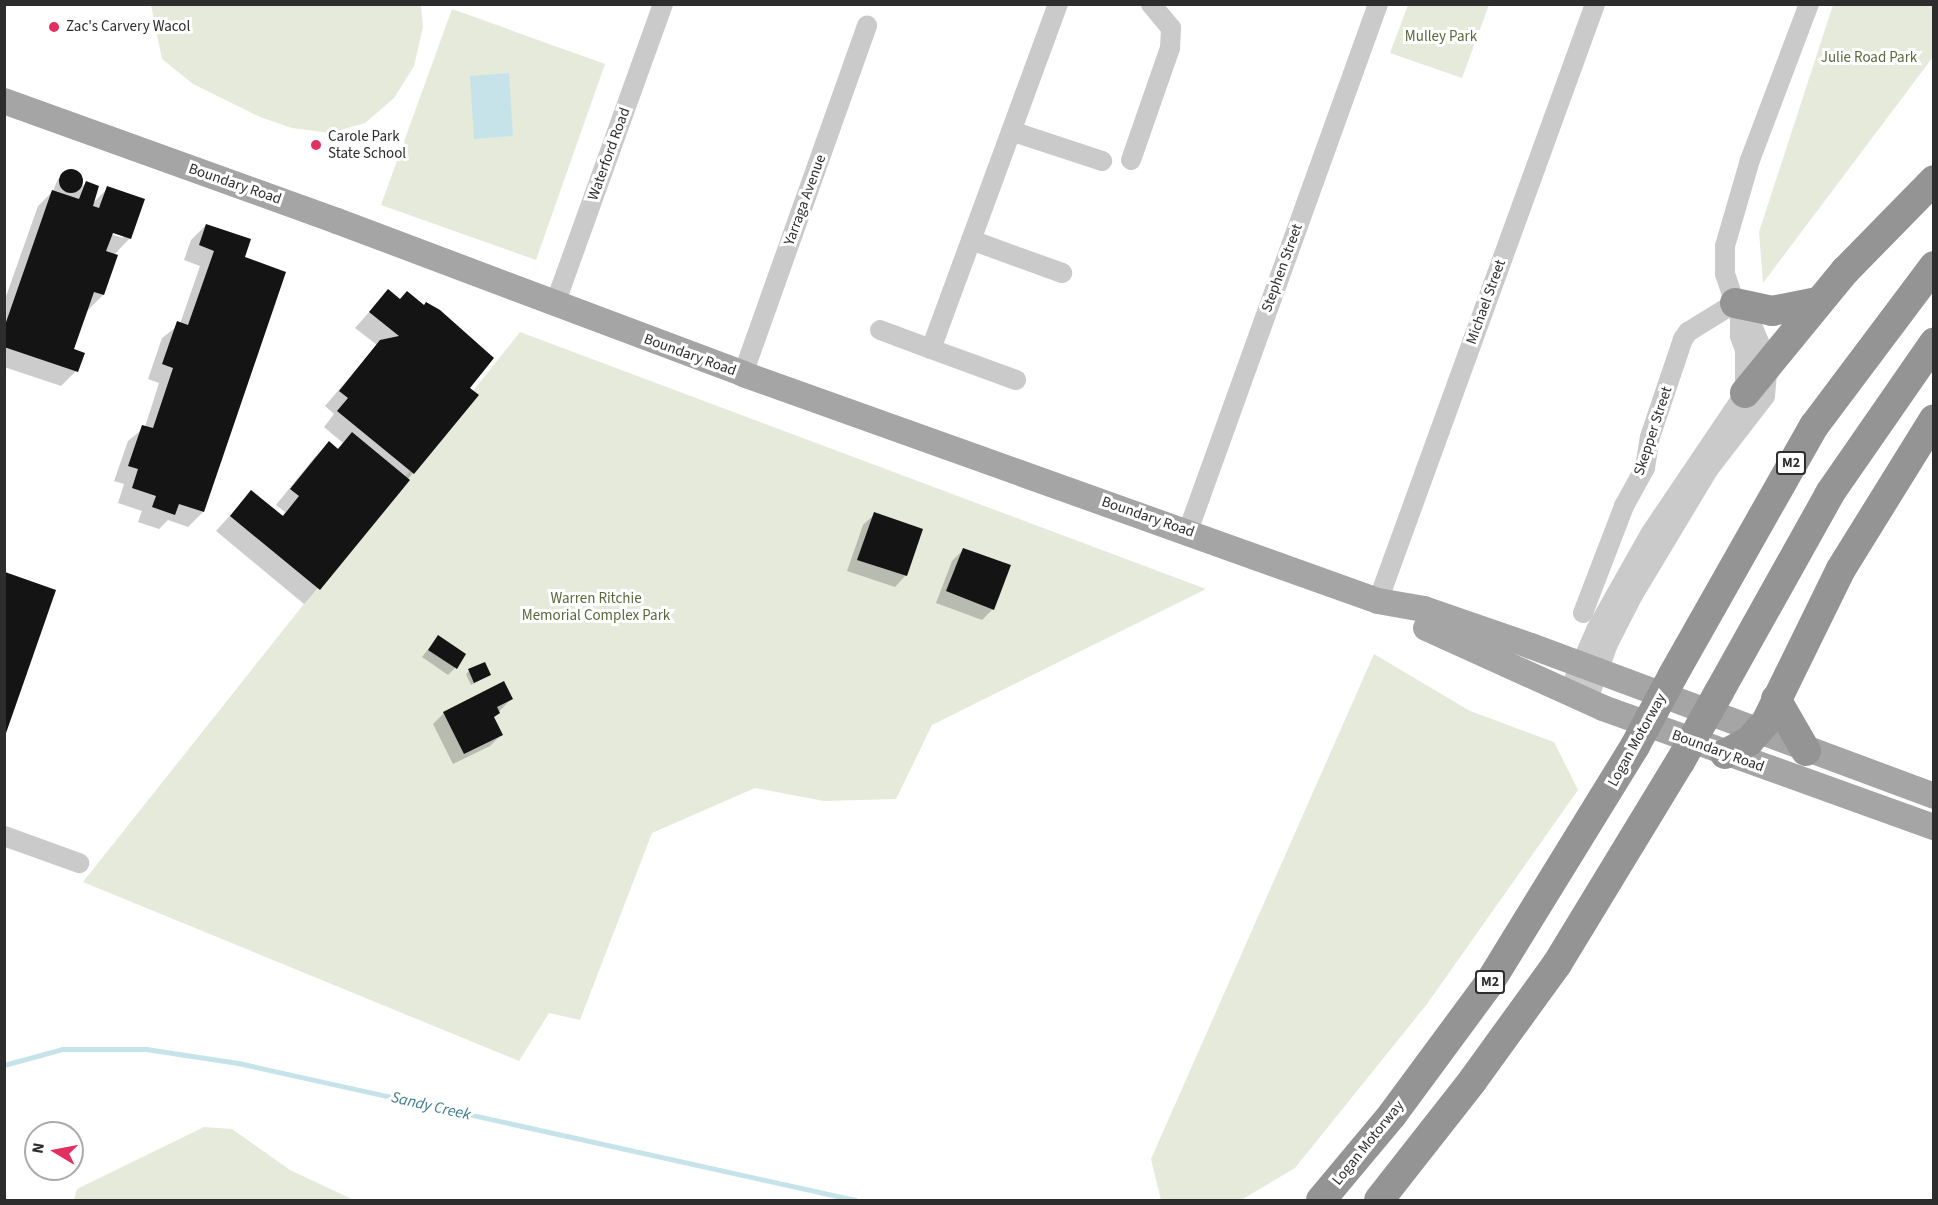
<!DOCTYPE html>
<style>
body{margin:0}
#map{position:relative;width:1938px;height:1205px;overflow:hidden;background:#fff;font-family:"Source Sans 3",sans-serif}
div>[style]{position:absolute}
.green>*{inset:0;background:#e6eadb}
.water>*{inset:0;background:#c7e3ea}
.shadow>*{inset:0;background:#0003}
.stream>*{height:5px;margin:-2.5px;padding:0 2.5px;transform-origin:2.5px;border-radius:2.5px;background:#c7e3ea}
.building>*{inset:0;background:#141414}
.round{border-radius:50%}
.minor>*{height:20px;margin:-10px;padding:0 10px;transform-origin:10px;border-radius:10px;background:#cacaca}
.major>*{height:26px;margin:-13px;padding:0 13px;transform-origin:13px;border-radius:13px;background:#a5a5a5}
.highway>*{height:30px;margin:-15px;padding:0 15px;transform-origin:15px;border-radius:15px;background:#949494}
.highway-bridge>*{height:30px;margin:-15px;padding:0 15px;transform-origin:15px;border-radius:15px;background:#949494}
.dots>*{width:16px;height:16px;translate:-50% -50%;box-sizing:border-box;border:3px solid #fff;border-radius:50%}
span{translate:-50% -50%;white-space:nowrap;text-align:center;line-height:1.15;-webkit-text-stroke:6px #fff;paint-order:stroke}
.shield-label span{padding:2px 4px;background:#fff;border:2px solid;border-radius:4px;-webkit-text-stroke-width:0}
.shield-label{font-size:14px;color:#2d2d2d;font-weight:700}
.poi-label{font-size:15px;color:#2d2d2d}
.left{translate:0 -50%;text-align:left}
.park-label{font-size:15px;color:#59683b}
.street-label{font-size:15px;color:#2d2d2d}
.water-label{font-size:16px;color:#3d7e8d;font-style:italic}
.frame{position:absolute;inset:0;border:6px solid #2d2d2d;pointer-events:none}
.north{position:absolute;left:24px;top:1121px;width:60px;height:60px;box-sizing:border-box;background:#fff;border:2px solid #ababab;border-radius:50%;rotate:280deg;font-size:16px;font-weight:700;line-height:24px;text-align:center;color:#2d2d2d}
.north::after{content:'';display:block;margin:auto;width:21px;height:27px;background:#e23161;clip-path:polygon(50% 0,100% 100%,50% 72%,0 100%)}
</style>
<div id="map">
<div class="green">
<div style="clip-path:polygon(151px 5px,421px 5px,423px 27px,414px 66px,394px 98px,365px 123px,330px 133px,292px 128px,260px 117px,193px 84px,162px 59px)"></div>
<div style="clip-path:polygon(1408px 5px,1489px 5px,1462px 78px,1390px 53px)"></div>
<div style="clip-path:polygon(1833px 5px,1933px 5px,1933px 57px,1763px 283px,1759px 232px)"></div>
<div style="clip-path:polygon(452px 9px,605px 64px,536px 260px,381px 205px)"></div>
<div style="clip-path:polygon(520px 332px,1206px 589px,932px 725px,896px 799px,824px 801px,755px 788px,652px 833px,580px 1020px,549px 1013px,519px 1061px,83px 882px)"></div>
<div style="clip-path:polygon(1374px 654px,1470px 711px,1554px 742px,1578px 790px,1427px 1004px,1295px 1168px,1241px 1200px,1161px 1200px,1151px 1159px)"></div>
<div style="clip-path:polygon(204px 1127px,232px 1129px,290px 1170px,354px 1200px,74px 1200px,77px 1189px)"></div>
</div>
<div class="water">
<div style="clip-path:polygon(509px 73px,513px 136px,474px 139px,470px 76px)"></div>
</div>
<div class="shadow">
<div style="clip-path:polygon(evenodd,73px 170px,82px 181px,76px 192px,86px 183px,92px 204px,108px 188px,130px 238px,114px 255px,103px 295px,88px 310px,72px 350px,76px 371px,61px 386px,4px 367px,4px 302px,38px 206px,53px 191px,58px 179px,73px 170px,106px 229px,123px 235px,123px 238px,105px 232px,106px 229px)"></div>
<div style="clip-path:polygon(206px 225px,243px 258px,285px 273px,203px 512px,188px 527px,168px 520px,159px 529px,138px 522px,142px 511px,118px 503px,124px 484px,114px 481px,128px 441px,145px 427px,159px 383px,148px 379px,162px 338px,180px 324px,200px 266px,184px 260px,191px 240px)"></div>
<div style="clip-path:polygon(388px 291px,468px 388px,413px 473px,304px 604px,216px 531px,251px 492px,282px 516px,285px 512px,276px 505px,314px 458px,329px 443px,337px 449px,343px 443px,324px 427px,334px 414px,325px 406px,377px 345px,355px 328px)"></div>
<div style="clip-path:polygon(875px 514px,906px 575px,895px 587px,847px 571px,863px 525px)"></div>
<div style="clip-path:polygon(963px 550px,993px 609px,982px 620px,936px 603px,952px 561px)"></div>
<div style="clip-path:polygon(4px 573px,54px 591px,4px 732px)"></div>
<div style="clip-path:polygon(438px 637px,455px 668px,448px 675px,422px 657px)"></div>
<div style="clip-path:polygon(469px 671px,489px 675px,471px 685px,466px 674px)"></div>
<div style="clip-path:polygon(511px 699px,493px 718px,501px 735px,490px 746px,453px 764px,433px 724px,444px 713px)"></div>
</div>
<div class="stream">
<div style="left:4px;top:1065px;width:60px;rotate:-15.4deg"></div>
<div style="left:62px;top:1049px;width:84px"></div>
<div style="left:146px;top:1049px;width:93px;rotate:8.7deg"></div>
<div style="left:238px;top:1063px;width:632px;rotate:12.52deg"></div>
</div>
<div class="building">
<div class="round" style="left:59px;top:169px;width:24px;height:24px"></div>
<div style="clip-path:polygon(86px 181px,99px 186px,93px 206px,99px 208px,107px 186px,145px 199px,131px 239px,113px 233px,106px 251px,118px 255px,104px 295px,94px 292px,74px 349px,85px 353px,78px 372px,4px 347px,4px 328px,52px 190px,79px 199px)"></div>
<div style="clip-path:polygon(206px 224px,251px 239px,245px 257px,286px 272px,204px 512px,179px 504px,175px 515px,152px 507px,156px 496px,132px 488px,138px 469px,128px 466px,142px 425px,153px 428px,173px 368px,162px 364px,177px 321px,188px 325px,214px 251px,199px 245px)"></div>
<div style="clip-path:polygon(388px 289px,400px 299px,407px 291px,424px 305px,426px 302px,440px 310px,494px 358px,470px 388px,479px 395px,414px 474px,337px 411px,348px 398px,339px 391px,380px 340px,399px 336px,369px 312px)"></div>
<div style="clip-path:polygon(352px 432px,410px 480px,320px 590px,230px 516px,251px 490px,283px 516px,299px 496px,290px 489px,329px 441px,338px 449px)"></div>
<div style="clip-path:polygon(874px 512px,923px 529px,907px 576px,857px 560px)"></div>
<div style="clip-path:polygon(963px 548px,1011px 565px,994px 610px,946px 591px)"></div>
<div style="clip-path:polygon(5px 572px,56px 590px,5px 736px)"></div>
<div style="clip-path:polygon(438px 635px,466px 654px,457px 669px,428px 650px)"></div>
<div style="clip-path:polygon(485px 662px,491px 675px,474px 683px,468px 669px)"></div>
<div style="clip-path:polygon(504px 681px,513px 699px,497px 707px,500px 713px,494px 717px,503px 735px,464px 754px,443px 712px)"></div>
</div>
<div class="minor">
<div style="left:1011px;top:131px;width:96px;rotate:18.2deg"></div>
<div style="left:1131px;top:160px;width:119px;rotate:-70.8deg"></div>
<div style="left:1170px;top:48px;width:20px;rotate:-87deg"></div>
<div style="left:1171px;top:28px;width:31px;rotate:-130deg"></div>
<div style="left:971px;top:240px;width:97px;rotate:19.9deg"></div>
<div style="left:555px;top:304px;width:319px;rotate:-70.2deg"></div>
<div style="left:880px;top:330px;width:54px;rotate:20.4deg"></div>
<div style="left:743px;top:374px;width:370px;rotate:-70.4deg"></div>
<div style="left:1016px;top:380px;width:90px;rotate:-160deg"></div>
<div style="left:931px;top:349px;width:368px;rotate:-69.8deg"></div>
<div style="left:1188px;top:531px;width:560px;rotate:-70.17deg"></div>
<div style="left:1378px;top:601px;width:635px;rotate:-70.02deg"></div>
<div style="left:1583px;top:613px;width:115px;rotate:-69deg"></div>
<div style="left:1624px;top:506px;width:43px;rotate:-61.1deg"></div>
<div style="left:1645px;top:468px;width:31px;rotate:-81deg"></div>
<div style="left:1650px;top:437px;width:103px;rotate:-71.4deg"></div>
<div style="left:1683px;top:339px;width:9px;rotate:-54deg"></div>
<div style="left:1688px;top:332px;width:55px;rotate:-31.7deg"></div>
<div style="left:1568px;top:693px;width:69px;rotate:-66deg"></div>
<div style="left:1596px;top:630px;width:110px;rotate:-60.6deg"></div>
<div style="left:1650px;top:534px;width:170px;rotate:-56deg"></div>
<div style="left:1745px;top:393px;width:43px;rotate:-90deg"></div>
<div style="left:1745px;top:350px;width:15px;rotate:-110deg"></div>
<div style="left:1740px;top:336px;width:18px;rotate:-90deg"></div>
<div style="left:1740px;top:318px;width:46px;rotate:-108.8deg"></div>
<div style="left:1725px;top:274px;width:28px;rotate:-90deg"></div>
<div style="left:1725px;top:246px;width:90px;rotate:-73.8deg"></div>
<div style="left:1750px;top:160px;width:167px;rotate:-69.3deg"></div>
<div style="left:1587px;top:702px;width:62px;rotate:-70.1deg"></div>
<div style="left:1608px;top:644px;width:55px;rotate:-63deg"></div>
<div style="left:1633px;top:595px;width:146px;rotate:-59deg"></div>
<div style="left:1708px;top:470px;width:93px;rotate:-52.4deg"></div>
<div style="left:1765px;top:396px;width:33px;rotate:-85deg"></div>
<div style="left:1768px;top:363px;width:36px;rotate:-113deg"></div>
<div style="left:1754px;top:330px;width:18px;rotate:-139deg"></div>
<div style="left:4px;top:836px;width:80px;rotate:19.8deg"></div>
</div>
<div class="major">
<div style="left:4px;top:101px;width:354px;rotate:19.8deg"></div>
<div style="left:337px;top:221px;width:434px;rotate:20.6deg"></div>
<div style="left:743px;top:374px;width:674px;rotate:19.67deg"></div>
<div style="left:1378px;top:601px;width:47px;rotate:9.9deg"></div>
<div style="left:1424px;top:609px;width:113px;rotate:19.1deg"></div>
<div style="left:1531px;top:646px;width:430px;rotate:20.4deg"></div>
<div style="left:1426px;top:628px;width:194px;rotate:24.3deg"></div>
<div style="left:1603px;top:708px;width:352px;rotate:19.8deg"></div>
</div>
<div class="highway">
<div style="left:1735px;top:303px;width:38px;rotate:12deg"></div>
<div style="left:1772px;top:311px;width:46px;rotate:-11.3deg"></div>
<div style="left:1745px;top:393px;width:158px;rotate:-50.7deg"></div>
<div style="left:1845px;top:271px;width:127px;rotate:-45.6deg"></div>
<div style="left:1673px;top:675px;width:286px;rotate:-60.5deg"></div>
<div style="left:1814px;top:426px;width:200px;rotate:-53.1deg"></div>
<div style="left:1719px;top:692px;width:228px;rotate:-60.8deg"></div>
<div style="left:1830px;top:493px;width:183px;rotate:-55.3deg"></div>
<div style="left:1776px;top:699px;width:60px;rotate:60deg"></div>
<div style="left:1725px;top:754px;width:27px;rotate:-28deg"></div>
<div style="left:1749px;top:741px;width:25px;rotate:-48deg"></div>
<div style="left:1766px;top:722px;width:170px;rotate:-63.9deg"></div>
<div style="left:1841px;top:569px;width:176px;rotate:-58.2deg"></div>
<div style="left:1321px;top:1200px;width:111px;rotate:-50.1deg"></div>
<div style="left:1392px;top:1115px;width:162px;rotate:-53.6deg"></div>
<div style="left:1488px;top:985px;width:281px;rotate:-58.4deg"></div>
<div style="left:1379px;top:1200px;width:152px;rotate:-51.9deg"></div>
<div style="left:1473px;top:1080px;width:143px;rotate:-54.1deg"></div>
<div style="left:1557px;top:964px;width:237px;rotate:-58.7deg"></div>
</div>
<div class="highway-bridge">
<div style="left:1635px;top:746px;width:81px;rotate:-61.8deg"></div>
<div style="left:1680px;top:762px;width:80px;rotate:-60.9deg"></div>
</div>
<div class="dots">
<div style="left:54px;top:27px;background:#e23161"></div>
<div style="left:316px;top:145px;background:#e23161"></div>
</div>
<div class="shield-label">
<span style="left:1791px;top:463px">M2</span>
<span style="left:1490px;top:982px">M2</span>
</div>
<div class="poi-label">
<span class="left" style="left:66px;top:27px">Zac's Carvery Wacol</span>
<span class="left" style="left:328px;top:145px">Carole Park<br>State School</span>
</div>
<div class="park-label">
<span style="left:1441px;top:37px">Mulley Park</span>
<span style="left:1869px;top:58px">Julie Road Park</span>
<span style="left:596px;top:607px">Warren Ritchie<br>Memorial Complex Park</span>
</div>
<div class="street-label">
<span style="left:609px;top:154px;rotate:-70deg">Waterford Road</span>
<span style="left:235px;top:184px;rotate:19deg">Boundary Road</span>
<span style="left:805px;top:200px;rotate:-70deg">Yarraga Avenue</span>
<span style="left:1282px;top:268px;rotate:-70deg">Stephen Street</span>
<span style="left:1486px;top:302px;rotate:-70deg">Michael Street</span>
<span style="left:690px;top:355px;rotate:20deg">Boundary Road</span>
<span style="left:1653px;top:431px;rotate:-72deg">Skepper Street</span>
<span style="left:1148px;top:517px;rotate:19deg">Boundary Road</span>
<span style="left:1637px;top:740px;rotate:-61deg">Logan Motorway</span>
<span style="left:1718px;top:751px;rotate:20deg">Boundary Road</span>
<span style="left:1368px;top:1143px;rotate:-51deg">Logan Motorway</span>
</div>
<div class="water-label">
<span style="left:431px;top:1106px;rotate:13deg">Sandy Creek</span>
</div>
<div class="frame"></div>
<div class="north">N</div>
</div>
